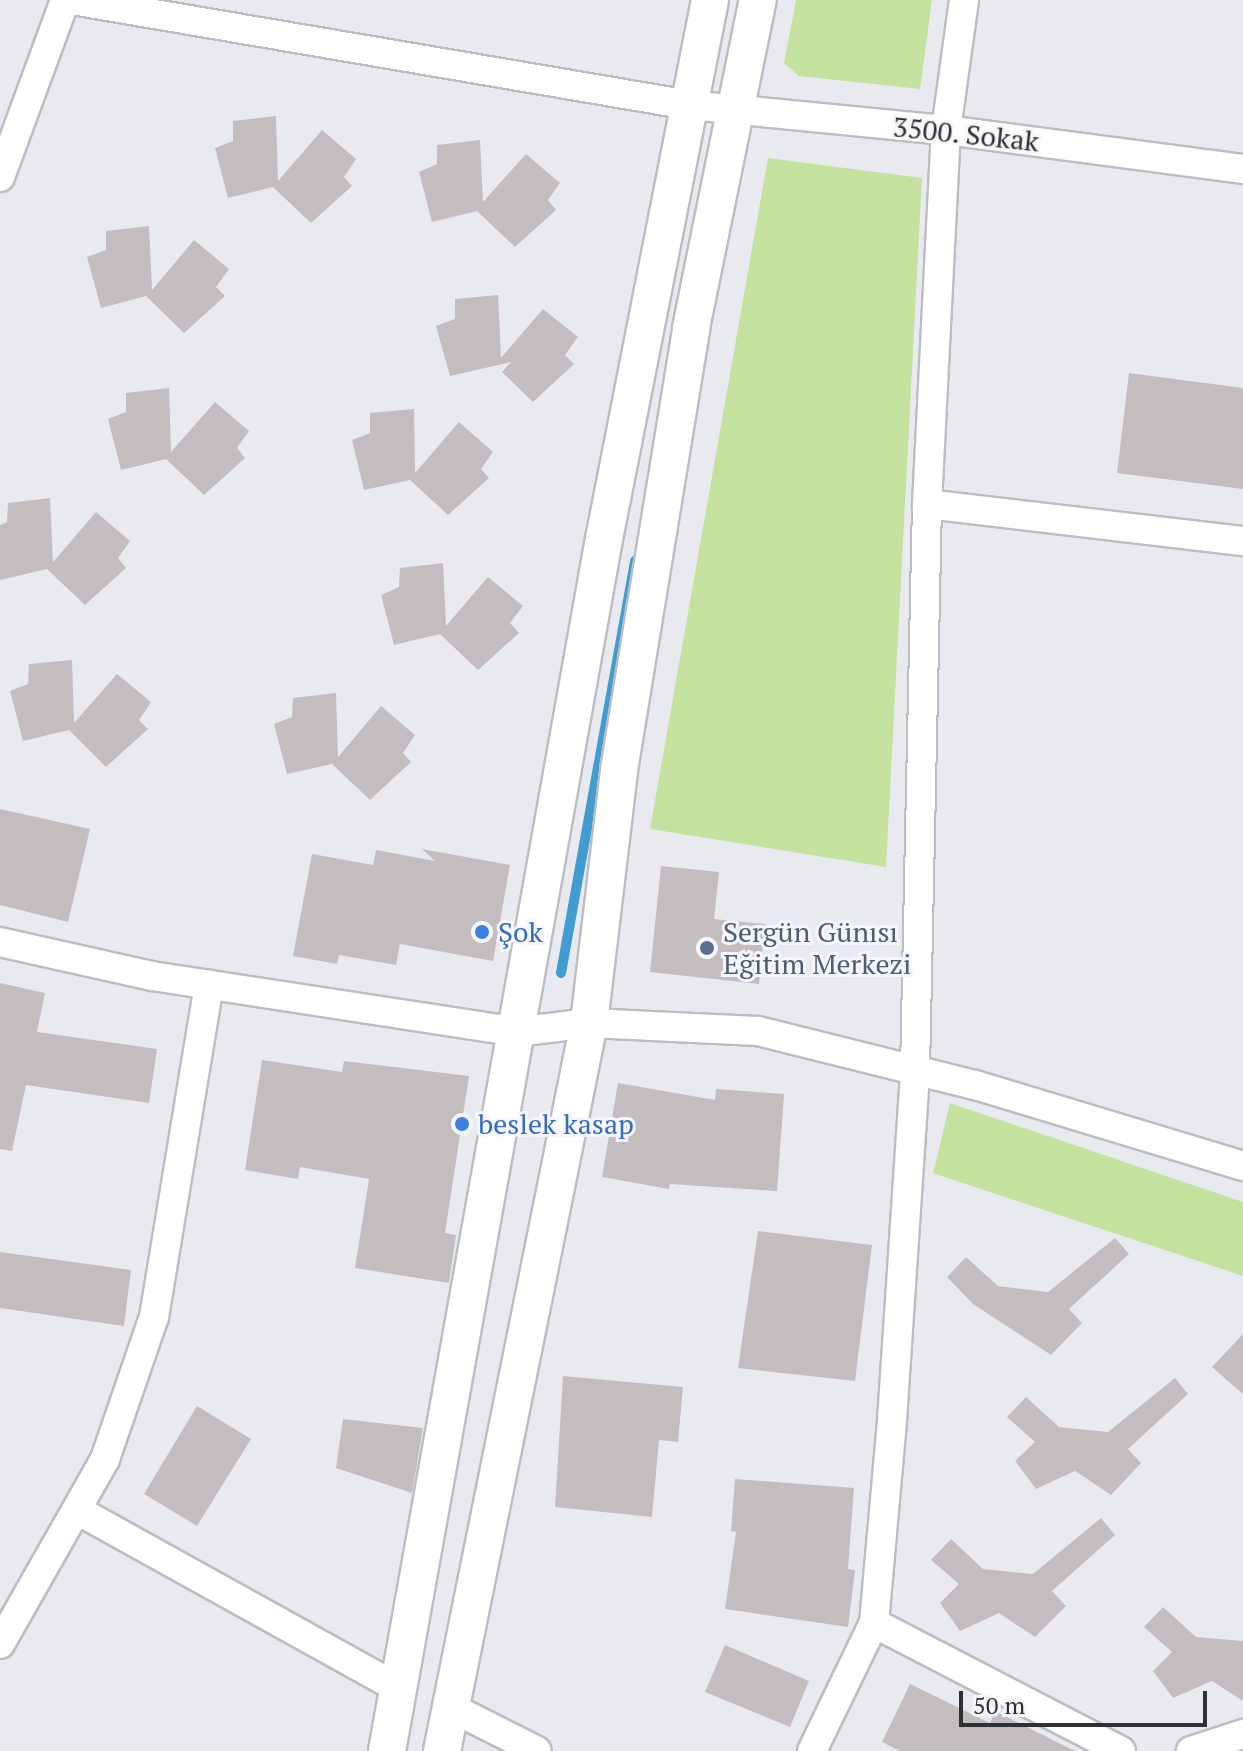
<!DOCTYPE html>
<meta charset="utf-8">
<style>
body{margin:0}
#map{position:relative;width:1243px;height:1751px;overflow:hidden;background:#e9eaf0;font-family:"PT Serif",serif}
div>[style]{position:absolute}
.green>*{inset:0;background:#c5e19e}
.stream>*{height:10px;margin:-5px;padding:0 5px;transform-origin:5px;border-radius:5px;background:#419dcf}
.building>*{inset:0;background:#c4bdbf}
.roads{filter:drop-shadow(2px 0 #bbbdc3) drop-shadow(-2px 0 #bbbdc3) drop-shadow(0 2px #bbbdc3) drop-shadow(0 -2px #bbbdc3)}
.minor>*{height:28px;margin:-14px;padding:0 14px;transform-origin:14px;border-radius:14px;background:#fff}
.tertiary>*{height:36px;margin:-18px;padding:0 18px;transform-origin:18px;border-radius:18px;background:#fff}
.dots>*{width:22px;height:22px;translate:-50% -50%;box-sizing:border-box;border:4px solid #f6f7fe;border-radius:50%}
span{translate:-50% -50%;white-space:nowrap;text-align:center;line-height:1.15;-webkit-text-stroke:6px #f6f7fe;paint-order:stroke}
.street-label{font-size:28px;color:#2f3032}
.shop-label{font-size:28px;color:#366cbe}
.left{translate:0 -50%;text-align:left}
.service-label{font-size:28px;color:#4e5e75}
.scale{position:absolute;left:959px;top:1691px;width:248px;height:36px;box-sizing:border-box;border:4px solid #2f3032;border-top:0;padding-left:10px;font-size:24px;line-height:28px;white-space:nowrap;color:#2f3032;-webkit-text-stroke:6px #f6f7fe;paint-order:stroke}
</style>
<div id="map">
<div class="green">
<div style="clip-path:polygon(796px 0,932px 0,920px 89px,799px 76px,784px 63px)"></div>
<div style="clip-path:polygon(768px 158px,922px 178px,886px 867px,650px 829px)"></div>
<div style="clip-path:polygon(950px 1103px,1243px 1202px,1243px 1276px,933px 1173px)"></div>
</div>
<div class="stream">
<div style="left:561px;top:973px;width:419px;rotate:-79.8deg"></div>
</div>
<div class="building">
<div style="clip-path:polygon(276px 116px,278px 181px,322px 130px,356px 159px,344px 177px,352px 186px,311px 223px,273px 187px,228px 198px,215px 148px,233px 141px,233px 121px)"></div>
<div style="clip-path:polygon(480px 140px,483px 202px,526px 154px,560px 183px,548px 200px,556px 210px,515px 247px,477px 211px,432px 222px,419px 172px,437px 164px,437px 145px)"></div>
<div style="clip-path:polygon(149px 226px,152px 290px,194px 240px,229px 269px,216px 287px,225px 296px,184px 333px,146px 296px,101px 308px,87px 257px,106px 250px,106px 231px)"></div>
<div style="clip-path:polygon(498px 295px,501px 358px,543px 309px,578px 337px,565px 355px,574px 364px,533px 402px,502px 372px,511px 362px,450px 376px,436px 326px,455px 319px,455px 299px)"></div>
<div style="clip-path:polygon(1129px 373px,1243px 388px,1243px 489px,1117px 473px)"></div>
<div style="clip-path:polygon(169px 388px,171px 452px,215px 402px,249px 431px,237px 448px,245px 458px,204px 495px,166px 459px,121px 470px,108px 419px,126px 412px,126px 393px)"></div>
<div style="clip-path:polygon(414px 409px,415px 473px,459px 422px,493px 452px,481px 469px,489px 478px,448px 515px,410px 480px,364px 490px,352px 440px,370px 433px,370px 413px)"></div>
<div style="clip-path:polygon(50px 498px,53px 562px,96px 512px,130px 541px,118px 558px,126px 568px,85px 605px,47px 569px,0 580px,0 525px,7px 522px,8px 503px)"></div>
<div style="clip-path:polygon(443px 563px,446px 626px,488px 577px,523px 606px,510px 623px,519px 633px,478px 670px,440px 634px,394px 645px,381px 595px,399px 587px,400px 568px)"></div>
<div style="clip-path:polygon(72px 660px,74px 723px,117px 674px,151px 702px,139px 720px,148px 729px,106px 767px,69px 730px,23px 741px,10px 691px,28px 684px,29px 664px)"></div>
<div style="clip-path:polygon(336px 693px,338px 757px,381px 706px,415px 735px,403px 753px,411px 762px,370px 800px,332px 764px,287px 774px,274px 724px,292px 717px,293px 698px)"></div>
<div style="clip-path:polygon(0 809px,90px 829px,68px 922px,0 905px)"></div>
<div style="clip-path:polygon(422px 849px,510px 865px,493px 961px,400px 944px,396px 965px,339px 955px,337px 964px,293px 956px,312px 854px,373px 865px,376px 850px,435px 861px)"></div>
<div style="clip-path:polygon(661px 866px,719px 872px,714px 919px,765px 924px,759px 984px,650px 972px)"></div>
<div style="clip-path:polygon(0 983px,45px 993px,37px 1032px,157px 1049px,149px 1103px,26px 1085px,12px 1151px,0 1149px)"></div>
<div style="clip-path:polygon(262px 1060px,342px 1072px,344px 1061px,469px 1076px,445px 1233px,456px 1235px,449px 1283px,355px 1268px,369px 1179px,300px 1167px,298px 1179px,245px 1170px)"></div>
<div style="clip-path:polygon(618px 1083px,715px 1100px,716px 1089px,784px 1094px,777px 1191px,670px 1184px,669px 1189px,602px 1177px)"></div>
<div style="clip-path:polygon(758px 1231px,872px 1245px,855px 1381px,738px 1368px)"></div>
<div style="clip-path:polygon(1115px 1238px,1129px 1254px,1069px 1309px,1082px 1323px,1051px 1355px,973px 1304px,947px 1277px,966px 1257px,998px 1286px,1048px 1292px)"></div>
<div style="clip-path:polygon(0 1252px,131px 1270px,124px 1326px,0 1308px)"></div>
<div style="clip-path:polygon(1243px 1334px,1243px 1394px,1212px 1367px)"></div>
<div style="clip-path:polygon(563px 1376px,683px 1387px,678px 1442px,659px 1440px,652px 1517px,555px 1507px)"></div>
<div style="clip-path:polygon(1175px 1378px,1188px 1394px,1128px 1449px,1141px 1463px,1111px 1495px,1075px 1471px,1036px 1489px,1015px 1461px,1035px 1442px,1007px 1417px,1026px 1397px,1059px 1427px,1108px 1432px)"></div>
<div style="clip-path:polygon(197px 1406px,251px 1439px,197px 1526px,144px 1494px)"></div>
<div style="clip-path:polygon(343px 1419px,423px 1428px,412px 1493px,336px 1468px)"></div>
<div style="clip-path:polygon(735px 1479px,854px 1488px,848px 1569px,855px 1570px,848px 1627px,725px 1609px,736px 1532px,731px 1531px)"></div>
<div style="clip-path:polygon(1101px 1518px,1115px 1535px,1052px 1591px,1066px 1606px,1035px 1637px,999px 1613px,960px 1631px,940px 1603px,959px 1584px,931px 1560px,951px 1539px,983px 1569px,1033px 1574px)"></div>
<div style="clip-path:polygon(1163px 1607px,1196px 1637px,1243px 1641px,1243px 1701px,1212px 1681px,1173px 1698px,1153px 1671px,1172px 1652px,1144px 1627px)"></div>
<div style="clip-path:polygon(725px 1645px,809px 1681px,790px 1727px,705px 1692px)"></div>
<div style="clip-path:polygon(910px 1684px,990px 1723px,995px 1711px,1075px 1751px,900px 1751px,882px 1742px)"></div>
</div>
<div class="roads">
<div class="minor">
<div style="left:72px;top:0;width:626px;rotate:9.66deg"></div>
<div style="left:689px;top:105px;width:258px;rotate:5.6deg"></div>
<div style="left:946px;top:130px;width:300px;rotate:7.5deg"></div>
<div style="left:0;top:177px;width:189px;rotate:-69.8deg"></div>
<div style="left:927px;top:504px;width:318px;rotate:6.7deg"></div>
<div style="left:0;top:942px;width:156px;rotate:12.6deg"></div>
<div style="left:152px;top:976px;width:368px;rotate:8.7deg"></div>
<div style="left:516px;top:1032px;width:74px;rotate:-7deg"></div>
<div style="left:589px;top:1023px;width:169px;rotate:2.7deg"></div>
<div style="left:758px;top:1031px;width:224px;rotate:14deg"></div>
<div style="left:975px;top:1085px;width:280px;rotate:16.8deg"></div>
<div style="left:77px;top:1510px;width:367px;rotate:29deg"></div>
<div style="left:874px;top:1623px;width:278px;rotate:27.4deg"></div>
<div style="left:0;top:1644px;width:213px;rotate:-60.4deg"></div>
<div style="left:105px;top:1459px;width:150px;rotate:-71deg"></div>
<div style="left:154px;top:1317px;width:337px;rotate:-80.6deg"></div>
<div style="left:450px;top:1707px;width:97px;rotate:26.8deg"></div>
<div style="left:812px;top:1751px;width:142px;rotate:-64.2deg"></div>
<div style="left:874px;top:1623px;width:204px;rotate:-84.9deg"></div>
<div style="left:892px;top:1420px;width:350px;rotate:-86.2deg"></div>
<div style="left:915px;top:1071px;width:567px;rotate:-88.79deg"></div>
<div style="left:927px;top:504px;width:374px;rotate:-87.1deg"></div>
<div style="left:946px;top:130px;width:131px;rotate:-82.1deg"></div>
<div style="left:1191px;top:1751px;width:55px;rotate:-18.1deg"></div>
</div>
<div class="tertiary">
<div style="left:387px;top:1751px;width:1231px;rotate:-79.85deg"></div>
<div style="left:604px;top:539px;width:549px;rotate:-78.87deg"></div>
<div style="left:442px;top:1751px;width:743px;rotate:-78.58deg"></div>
<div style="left:589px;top:1023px;width:255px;rotate:-83.2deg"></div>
<div style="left:619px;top:770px;width:448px;rotate:-80.7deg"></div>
<div style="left:691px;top:328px;width:335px;rotate:-78.5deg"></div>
</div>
</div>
<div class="dots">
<div style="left:482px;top:932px;background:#3f7fe0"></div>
<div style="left:707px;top:948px;background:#5c6f8a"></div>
<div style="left:462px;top:1124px;background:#3f7fe0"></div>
</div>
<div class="street-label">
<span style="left:966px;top:134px;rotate:6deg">3500. Sokak</span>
</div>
<div class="shop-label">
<span class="left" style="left:498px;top:932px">Şok</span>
<span class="left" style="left:478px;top:1124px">beslek kasap</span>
</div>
<div class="service-label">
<span class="left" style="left:723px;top:948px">Sergün Günısı<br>Eğitim Merkezi</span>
</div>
<div class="scale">50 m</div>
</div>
